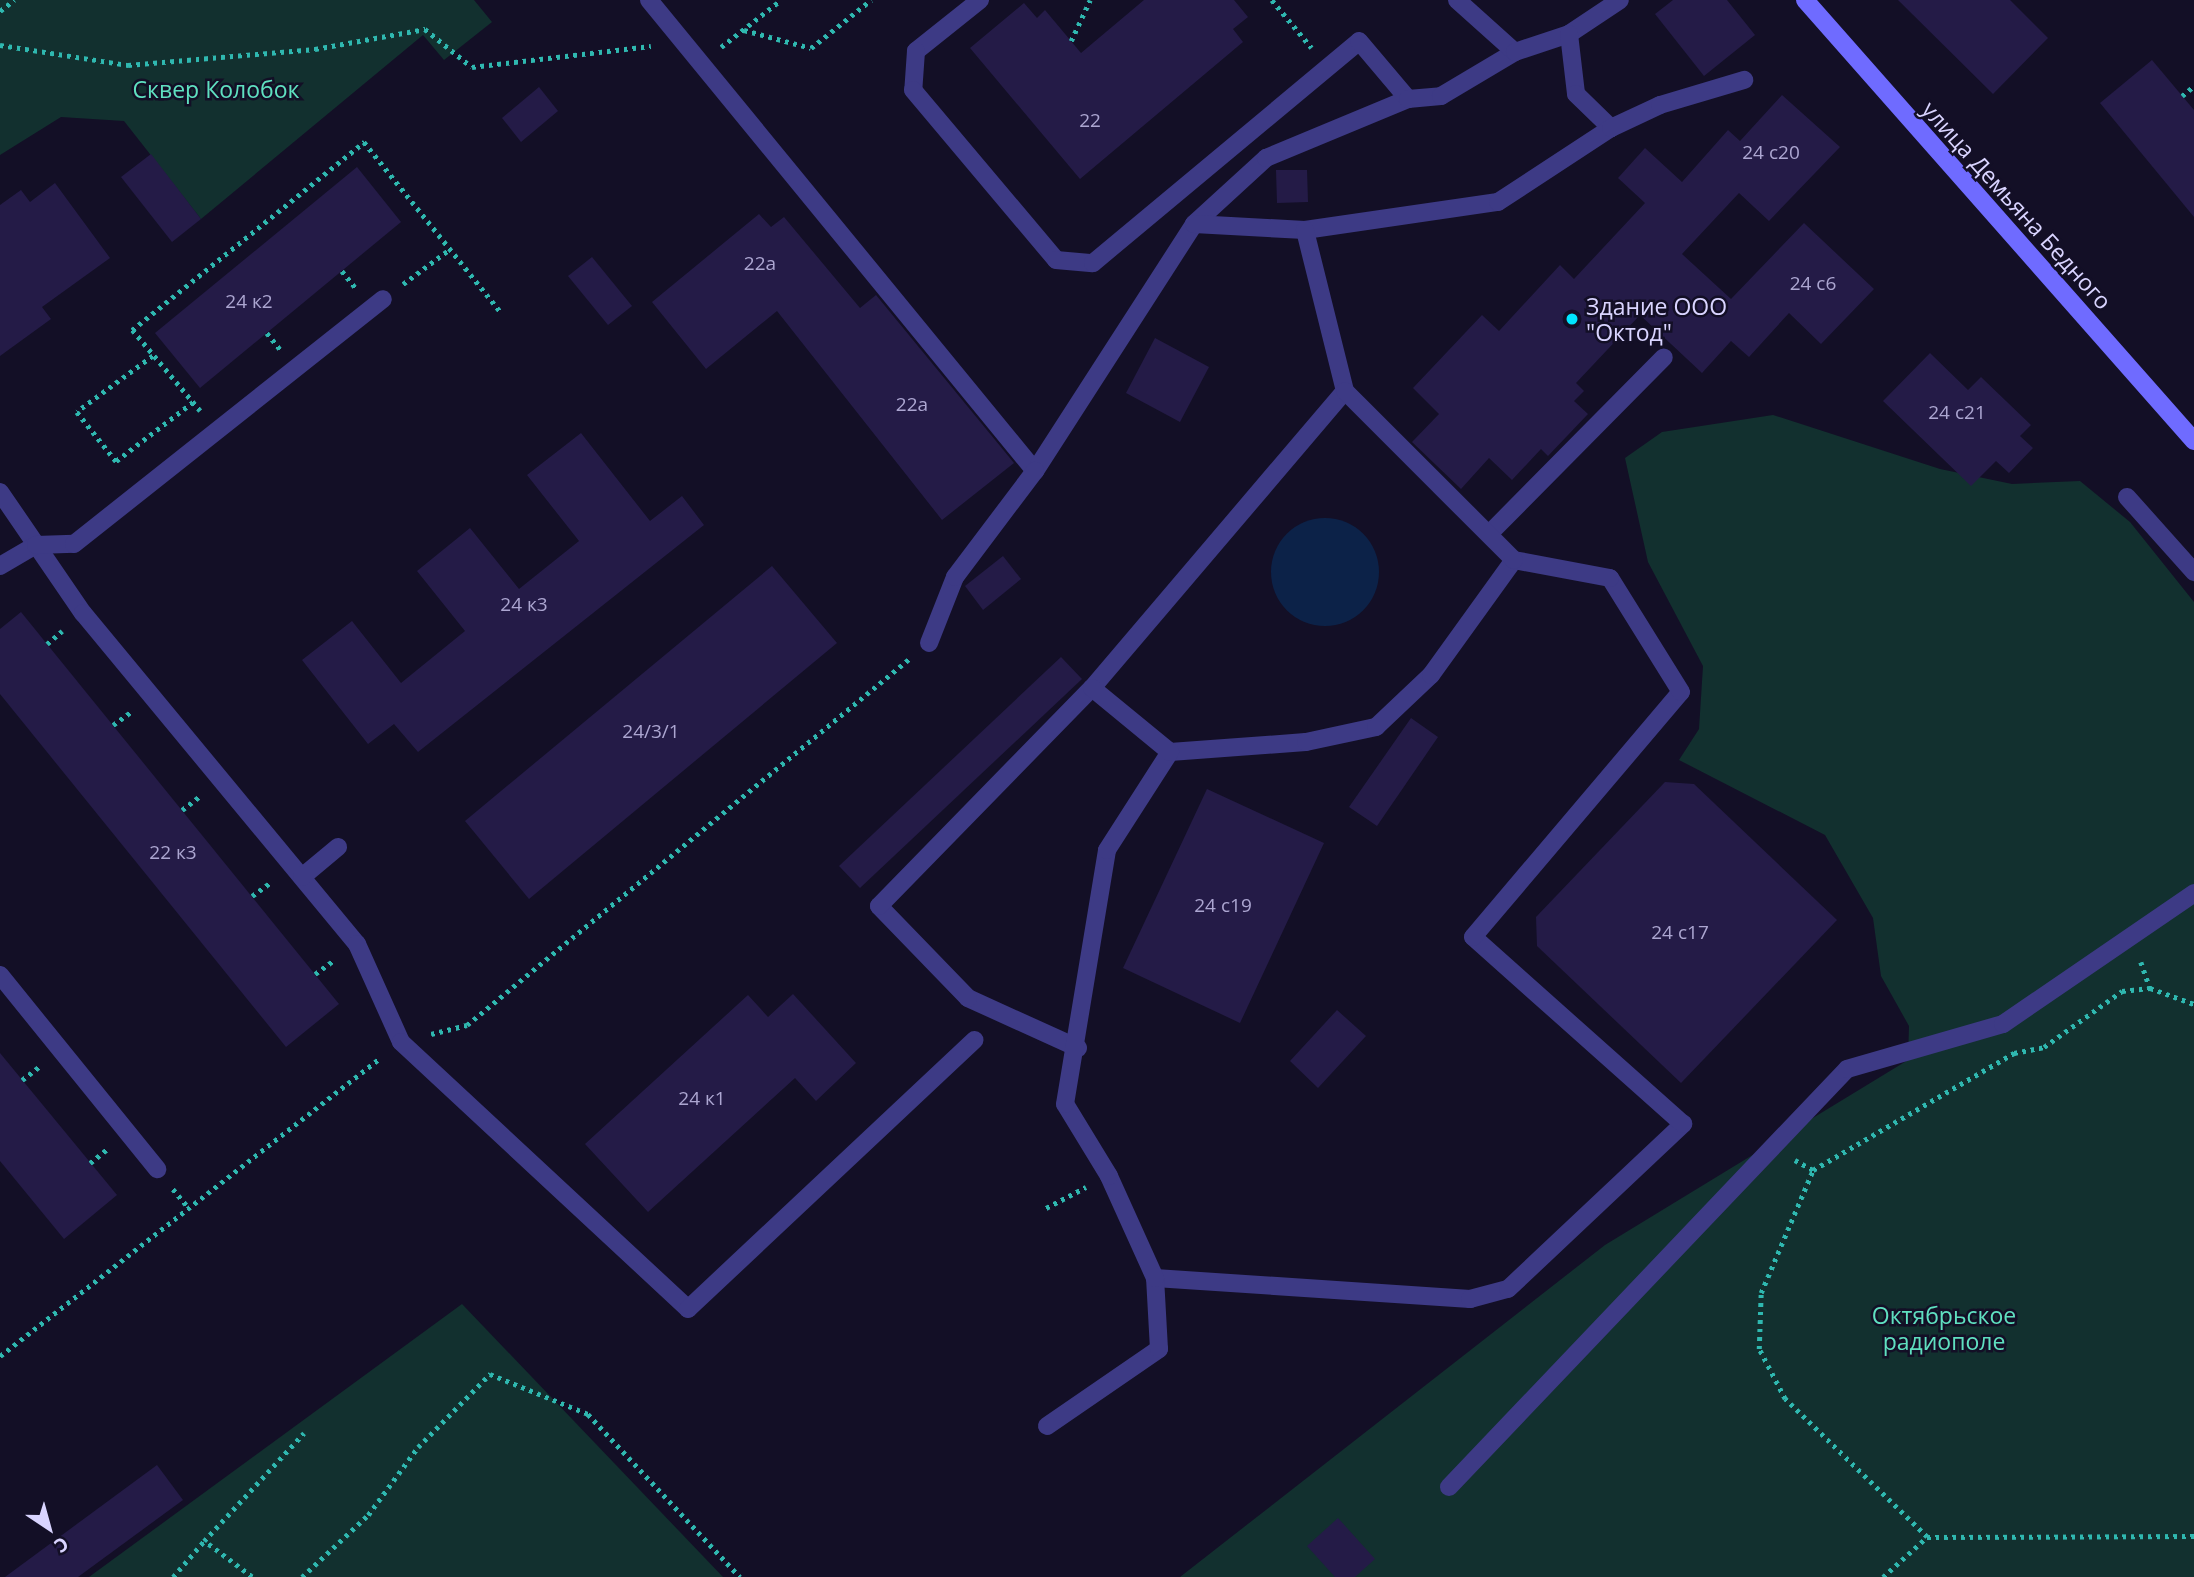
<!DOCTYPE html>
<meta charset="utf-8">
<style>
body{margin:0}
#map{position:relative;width:2194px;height:1577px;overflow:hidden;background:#130f26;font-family:"Open Sans",sans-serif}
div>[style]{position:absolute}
.green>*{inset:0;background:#12302f}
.water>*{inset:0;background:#0c2248}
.round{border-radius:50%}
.building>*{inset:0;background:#241b47}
.path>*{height:4.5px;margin-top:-2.25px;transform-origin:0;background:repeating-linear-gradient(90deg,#2fb8b0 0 3.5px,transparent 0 8.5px)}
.lane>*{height:18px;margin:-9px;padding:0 9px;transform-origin:9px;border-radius:9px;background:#3d3a85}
.secondary>*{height:18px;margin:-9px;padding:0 9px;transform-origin:9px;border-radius:9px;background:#6f6bff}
.dots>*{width:19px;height:19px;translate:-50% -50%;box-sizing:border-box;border:4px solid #130f26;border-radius:50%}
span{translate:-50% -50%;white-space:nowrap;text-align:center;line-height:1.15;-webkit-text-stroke:5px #130f26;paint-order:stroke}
.number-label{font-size:19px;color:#aca6d1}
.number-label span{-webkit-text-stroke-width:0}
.park-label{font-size:23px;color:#5fe0c0}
.street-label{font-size:23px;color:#d9d4ff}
.poi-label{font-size:23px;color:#d9d4ff}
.left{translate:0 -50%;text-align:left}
.north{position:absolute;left:14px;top:1493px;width:70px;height:70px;-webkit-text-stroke:5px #130f26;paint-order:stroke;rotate:144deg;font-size:19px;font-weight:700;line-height:28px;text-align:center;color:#d9d4ff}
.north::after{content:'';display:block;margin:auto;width:24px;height:32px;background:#d9d4ff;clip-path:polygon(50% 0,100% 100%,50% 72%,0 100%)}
</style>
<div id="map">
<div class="green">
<div style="clip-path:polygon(0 0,474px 0,492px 22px,444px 60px,423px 35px,201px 219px,124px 121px,61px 117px,0 155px)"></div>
<div style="clip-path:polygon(1773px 415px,1940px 469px,2012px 484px,2080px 481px,2130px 522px,2194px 602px,2194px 1577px,1180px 1577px,1605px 1245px,1908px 1060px,1909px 1026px,1881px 976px,1873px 918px,1825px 835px,1679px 760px,1699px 729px,1703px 666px,1648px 562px,1625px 458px,1662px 432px)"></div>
<div style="clip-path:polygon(462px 1304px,723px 1577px,89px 1577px)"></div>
</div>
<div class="water">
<div class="round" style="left:1271px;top:518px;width:108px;height:108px"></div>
</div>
<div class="building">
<div style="clip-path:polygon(1144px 0,1234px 0,1248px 17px,1233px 29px,1243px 42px,1080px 179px,970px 48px,1024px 3px,1037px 18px,1045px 10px,1081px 53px)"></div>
<div style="clip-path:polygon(1673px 0,1727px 0,1755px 35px,1704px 76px,1655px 14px)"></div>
<div style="clip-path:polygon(1898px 0,2010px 0,2048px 38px,1993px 94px)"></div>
<div style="clip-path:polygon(2152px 60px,2194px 110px,2194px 217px,2100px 103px)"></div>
<div style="clip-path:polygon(539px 87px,558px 111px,521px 142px,502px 118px)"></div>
<div style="clip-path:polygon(1782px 95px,1840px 147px,1769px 221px,1739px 193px,1682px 254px,1731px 299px,1804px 223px,1874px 289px,1821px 344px,1789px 313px,1749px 357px,1731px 341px,1702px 373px,1640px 315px,1576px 383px,1584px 391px,1574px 401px,1588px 414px,1548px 456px,1541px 449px,1512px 480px,1489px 458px,1461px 489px,1412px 442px,1439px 414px,1413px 388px,1482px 315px,1499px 331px,1560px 265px,1574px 279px,1645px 203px,1618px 178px,1645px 148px,1682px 182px,1728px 130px,1740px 141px)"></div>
<div style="clip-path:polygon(151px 154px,201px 219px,172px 242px,121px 177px)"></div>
<div style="clip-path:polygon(357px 167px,401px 222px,200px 388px,155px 333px)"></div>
<div style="clip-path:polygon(1276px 170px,1307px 170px,1308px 202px,1277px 203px)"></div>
<div style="clip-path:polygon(55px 183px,110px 258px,42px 307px,51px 319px,0 356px,0 205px,21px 190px,30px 202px)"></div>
<div style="clip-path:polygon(759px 214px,771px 227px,784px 217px,860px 308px,876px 295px,1014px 463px,942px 520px,777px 311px,706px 369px,652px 302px)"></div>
<div style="clip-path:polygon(592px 257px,632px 306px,608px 325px,568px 276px)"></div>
<div style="clip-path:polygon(1155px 338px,1209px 367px,1180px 422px,1126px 393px)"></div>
<div style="clip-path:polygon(1930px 353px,1968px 390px,1981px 377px,2031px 425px,2020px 436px,2033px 448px,2009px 473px,1996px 461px,1971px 486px,1883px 401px)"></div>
<div style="clip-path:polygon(581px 433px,650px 521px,682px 496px,704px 525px,418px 752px,394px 724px,368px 744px,302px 660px,352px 621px,401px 683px,465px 631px,417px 571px,470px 528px,519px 589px,579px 541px,527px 475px)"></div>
<div style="clip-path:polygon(1003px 556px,1021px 579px,983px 610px,965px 586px)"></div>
<div style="clip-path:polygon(772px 566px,837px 643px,529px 899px,465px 821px)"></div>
<div style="clip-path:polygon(21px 612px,339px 1004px,286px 1047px,0 694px,0 629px)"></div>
<div style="clip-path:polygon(1061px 657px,1082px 679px,860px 888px,839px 866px)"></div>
<div style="clip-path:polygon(1411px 718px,1438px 737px,1377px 826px,1349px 807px)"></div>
<div style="clip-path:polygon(1665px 782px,1694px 784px,1837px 920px,1681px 1083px,1537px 946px,1536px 917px)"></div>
<div style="clip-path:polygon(1207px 789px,1324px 843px,1240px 1023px,1123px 968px)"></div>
<div style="clip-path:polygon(793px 994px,856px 1063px,816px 1101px,795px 1078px,648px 1212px,585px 1144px,748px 995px,768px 1017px)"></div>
<div style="clip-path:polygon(1337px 1010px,1366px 1036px,1318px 1088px,1290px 1061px)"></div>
<div style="clip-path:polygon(0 1053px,117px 1195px,64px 1239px,0 1161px)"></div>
<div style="clip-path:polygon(157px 1465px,183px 1500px,78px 1577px,5px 1577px)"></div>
<div style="clip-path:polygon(1338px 1518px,1375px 1559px,1355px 1577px,1335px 1577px,1307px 1546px)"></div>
</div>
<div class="path">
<div style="left:1272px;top:0;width:62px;rotate:50.2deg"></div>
<div style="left:0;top:11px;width:18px;rotate:-38deg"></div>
<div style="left:744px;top:30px;width:69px;rotate:15deg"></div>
<div style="left:811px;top:48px;width:77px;rotate:-38.7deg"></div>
<div style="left:1071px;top:41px;width:45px;rotate:-65.1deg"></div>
<div style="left:0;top:45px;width:130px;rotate:8.9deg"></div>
<div style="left:128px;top:65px;width:188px;rotate:-4.9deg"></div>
<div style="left:315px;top:49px;width:112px;rotate:-10.3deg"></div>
<div style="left:425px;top:29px;width:60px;rotate:39deg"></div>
<div style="left:472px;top:67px;width:180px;rotate:-6.7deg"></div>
<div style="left:721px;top:47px;width:76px;rotate:-38.1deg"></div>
<div style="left:2182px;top:96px;width:16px;rotate:-40deg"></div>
<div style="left:342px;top:271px;width:21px;rotate:51deg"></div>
<div style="left:403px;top:284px;width:59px;rotate:-36.7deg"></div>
<div style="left:267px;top:333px;width:21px;rotate:51deg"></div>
<div style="left:153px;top:356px;width:94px;rotate:143.6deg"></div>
<div style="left:77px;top:412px;width:63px;rotate:51.5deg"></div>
<div style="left:116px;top:461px;width:97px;rotate:-37.5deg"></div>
<div style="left:200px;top:411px;width:106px;rotate:-130deg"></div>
<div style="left:132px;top:330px;width:299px;rotate:-39deg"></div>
<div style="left:364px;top:142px;width:217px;rotate:51.2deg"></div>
<div style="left:47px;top:644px;width:20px;rotate:-41deg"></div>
<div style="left:113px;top:725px;width:24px;rotate:-36deg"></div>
<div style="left:182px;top:810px;width:24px;rotate:-38deg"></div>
<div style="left:252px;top:896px;width:24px;rotate:-36deg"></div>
<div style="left:2141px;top:962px;width:28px;rotate:71deg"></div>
<div style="left:315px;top:974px;width:24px;rotate:-36deg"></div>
<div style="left:431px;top:1034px;width:37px;rotate:-14deg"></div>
<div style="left:467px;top:1025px;width:574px;rotate:-39.63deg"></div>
<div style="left:22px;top:1080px;width:24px;rotate:-38deg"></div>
<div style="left:1795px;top:1160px;width:21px;rotate:29deg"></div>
<div style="left:90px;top:1163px;width:21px;rotate:-39deg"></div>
<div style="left:173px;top:1189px;width:23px;rotate:50deg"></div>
<div style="left:1046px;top:1208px;width:45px;rotate:-27.7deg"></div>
<div style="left:0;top:1356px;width:483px;rotate:-38.1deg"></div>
<div style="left:1927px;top:1537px;width:267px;rotate:-0.2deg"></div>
<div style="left:173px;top:1577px;width:48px;rotate:-49.3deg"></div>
<div style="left:252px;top:1577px;width:60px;rotate:-143.1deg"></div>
<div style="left:204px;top:1541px;width:147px;rotate:-47.2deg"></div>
<div style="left:302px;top:1577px;width:91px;rotate:-43.2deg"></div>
<div style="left:368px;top:1515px;width:84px;rotate:-53.7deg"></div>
<div style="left:418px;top:1447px;width:103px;rotate:-45.4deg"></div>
<div style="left:490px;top:1374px;width:106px;rotate:22.2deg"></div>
<div style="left:588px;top:1414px;width:223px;rotate:47deg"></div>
<div style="left:1883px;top:1577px;width:59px;rotate:-42.3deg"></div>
<div style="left:1927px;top:1537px;width:198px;rotate:-135.8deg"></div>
<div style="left:1785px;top:1399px;width:56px;rotate:-117.5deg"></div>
<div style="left:1759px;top:1349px;width:56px;rotate:-88deg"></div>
<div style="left:1761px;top:1293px;width:134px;rotate:-67.1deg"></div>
<div style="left:1813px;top:1170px;width:233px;rotate:-30.2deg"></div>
<div style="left:2014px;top:1053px;width:31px;rotate:-11deg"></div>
<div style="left:2044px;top:1047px;width:96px;rotate:-35.7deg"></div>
<div style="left:2122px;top:991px;width:28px;rotate:-6deg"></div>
<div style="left:2150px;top:988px;width:47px;rotate:20deg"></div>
</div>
<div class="lane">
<div style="left:649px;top:0;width:609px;rotate:50.66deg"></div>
<div style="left:1035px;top:471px;width:294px;rotate:-57.2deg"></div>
<div style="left:1194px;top:224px;width:98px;rotate:-42.5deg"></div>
<div style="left:1266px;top:158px;width:154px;rotate:-22.6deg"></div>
<div style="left:980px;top:0;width:82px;rotate:141.4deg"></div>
<div style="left:916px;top:51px;width:39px;rotate:94deg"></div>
<div style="left:913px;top:90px;width:222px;rotate:49.9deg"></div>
<div style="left:1056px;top:260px;width:37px;rotate:5deg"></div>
<div style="left:1093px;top:263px;width:346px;rotate:-39.8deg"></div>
<div style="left:1359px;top:41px;width:76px;rotate:49.8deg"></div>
<div style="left:1408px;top:99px;width:33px;rotate:-5deg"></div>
<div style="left:1441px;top:96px;width:86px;rotate:-30.7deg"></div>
<div style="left:1457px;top:0;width:78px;rotate:41.9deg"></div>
<div style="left:1515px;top:52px;width:57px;rotate:-18.4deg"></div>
<div style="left:1569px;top:34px;width:61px;rotate:-33.7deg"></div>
<div style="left:1569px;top:34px;width:60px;rotate:83.3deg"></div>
<div style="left:1576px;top:94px;width:49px;rotate:44.2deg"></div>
<div style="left:1194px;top:224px;width:111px;rotate:3.1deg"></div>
<div style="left:1305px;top:230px;width:195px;rotate:-8.3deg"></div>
<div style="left:1498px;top:202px;width:135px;rotate:-33.2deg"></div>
<div style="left:1611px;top:128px;width:54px;rotate:-25.1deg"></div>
<div style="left:1660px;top:105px;width:88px;rotate:-16.6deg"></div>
<div style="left:0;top:492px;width:147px;rotate:55.6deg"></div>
<div style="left:83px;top:613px;width:430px;rotate:50.4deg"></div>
<div style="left:357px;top:944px;width:107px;rotate:65.8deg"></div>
<div style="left:401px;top:1042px;width:392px;rotate:42.9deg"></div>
<div style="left:688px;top:1309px;width:393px;rotate:-43.2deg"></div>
<div style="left:2127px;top:497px;width:101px;rotate:48.2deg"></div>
<div style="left:1490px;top:533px;width:247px;rotate:-45.3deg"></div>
<div style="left:0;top:566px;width:42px;rotate:-30.3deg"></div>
<div style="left:36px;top:545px;width:38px;rotate:-2deg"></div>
<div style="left:74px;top:544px;width:394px;rotate:-38.4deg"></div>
<div style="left:929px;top:643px;width:71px;rotate:-68.5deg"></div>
<div style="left:955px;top:577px;width:133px;rotate:-53deg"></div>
<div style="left:1170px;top:752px;width:136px;rotate:-4.2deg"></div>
<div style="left:1306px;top:742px;width:72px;rotate:-12.1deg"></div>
<div style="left:1376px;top:727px;width:76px;rotate:-43.4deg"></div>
<div style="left:1431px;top:675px;width:142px;rotate:-54.2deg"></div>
<div style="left:302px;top:877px;width:47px;rotate:-39.8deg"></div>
<div style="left:0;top:975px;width:250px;rotate:51deg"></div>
<div style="left:1078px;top:1048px;width:121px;rotate:-155.6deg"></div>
<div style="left:968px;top:998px;width:128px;rotate:-134.1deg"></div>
<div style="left:879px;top:906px;width:305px;rotate:-45.7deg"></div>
<div style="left:1092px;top:688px;width:390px;rotate:-49.6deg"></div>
<div style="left:1345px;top:391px;width:166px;rotate:-104deg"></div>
<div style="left:1155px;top:1278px;width:316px;rotate:3.8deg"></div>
<div style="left:1470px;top:1299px;width:39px;rotate:-15deg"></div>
<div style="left:1508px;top:1289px;width:241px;rotate:-43.3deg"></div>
<div style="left:1683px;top:1124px;width:281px;rotate:-138.3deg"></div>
<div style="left:1473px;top:937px;width:321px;rotate:-49.7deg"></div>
<div style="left:1681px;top:692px;width:134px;rotate:-121.9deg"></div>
<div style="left:1610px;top:578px;width:98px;rotate:-169.4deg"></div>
<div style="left:1514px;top:560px;width:239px;rotate:-135deg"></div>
<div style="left:1047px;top:1426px;width:136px;rotate:-34.5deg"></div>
<div style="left:1159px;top:1349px;width:71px;rotate:-93.2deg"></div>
<div style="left:1155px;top:1278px;width:112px;rotate:-114.3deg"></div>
<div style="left:1109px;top:1176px;width:84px;rotate:-121.4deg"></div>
<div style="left:1065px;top:1104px;width:257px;rotate:-80.6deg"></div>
<div style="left:1107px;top:850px;width:117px;rotate:-57.3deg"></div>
<div style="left:1170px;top:752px;width:101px;rotate:-140.6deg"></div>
<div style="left:1449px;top:1487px;width:577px;rotate:-46.4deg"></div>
<div style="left:1847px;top:1069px;width:162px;rotate:-16.1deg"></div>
<div style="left:2003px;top:1024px;width:232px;rotate:-34.4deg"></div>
</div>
<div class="secondary">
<div style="left:1805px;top:0;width:588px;rotate:48.58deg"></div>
</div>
<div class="dots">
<div style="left:1572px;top:319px;background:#00e5ff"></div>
</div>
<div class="number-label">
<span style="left:1090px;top:121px">22</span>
<span style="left:1771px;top:153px">24 с20</span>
<span style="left:760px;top:264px">22а</span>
<span style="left:1813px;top:284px">24 с6</span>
<span style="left:249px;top:302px">24 к2</span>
<span style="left:912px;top:405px">22а</span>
<span style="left:1957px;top:413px">24 с21</span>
<span style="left:524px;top:605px">24 к3</span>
<span style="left:651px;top:732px">24/3/1</span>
<span style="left:173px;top:853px">22 к3</span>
<span style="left:1223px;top:906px">24 с19</span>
<span style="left:1680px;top:933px">24 с17</span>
<span style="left:702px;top:1099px">24 к1</span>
</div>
<div class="park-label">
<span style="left:216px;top:89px">Сквер Колобок</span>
<span style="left:1944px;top:1328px">Октябрьское<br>радиополе</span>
</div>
<div class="street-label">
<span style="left:2017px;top:205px;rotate:48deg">улица Демьяна Бедного</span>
</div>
<div class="poi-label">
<span class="left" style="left:1586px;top:319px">Здание ООО<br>"Октод"</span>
</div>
<div class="north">С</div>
</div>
